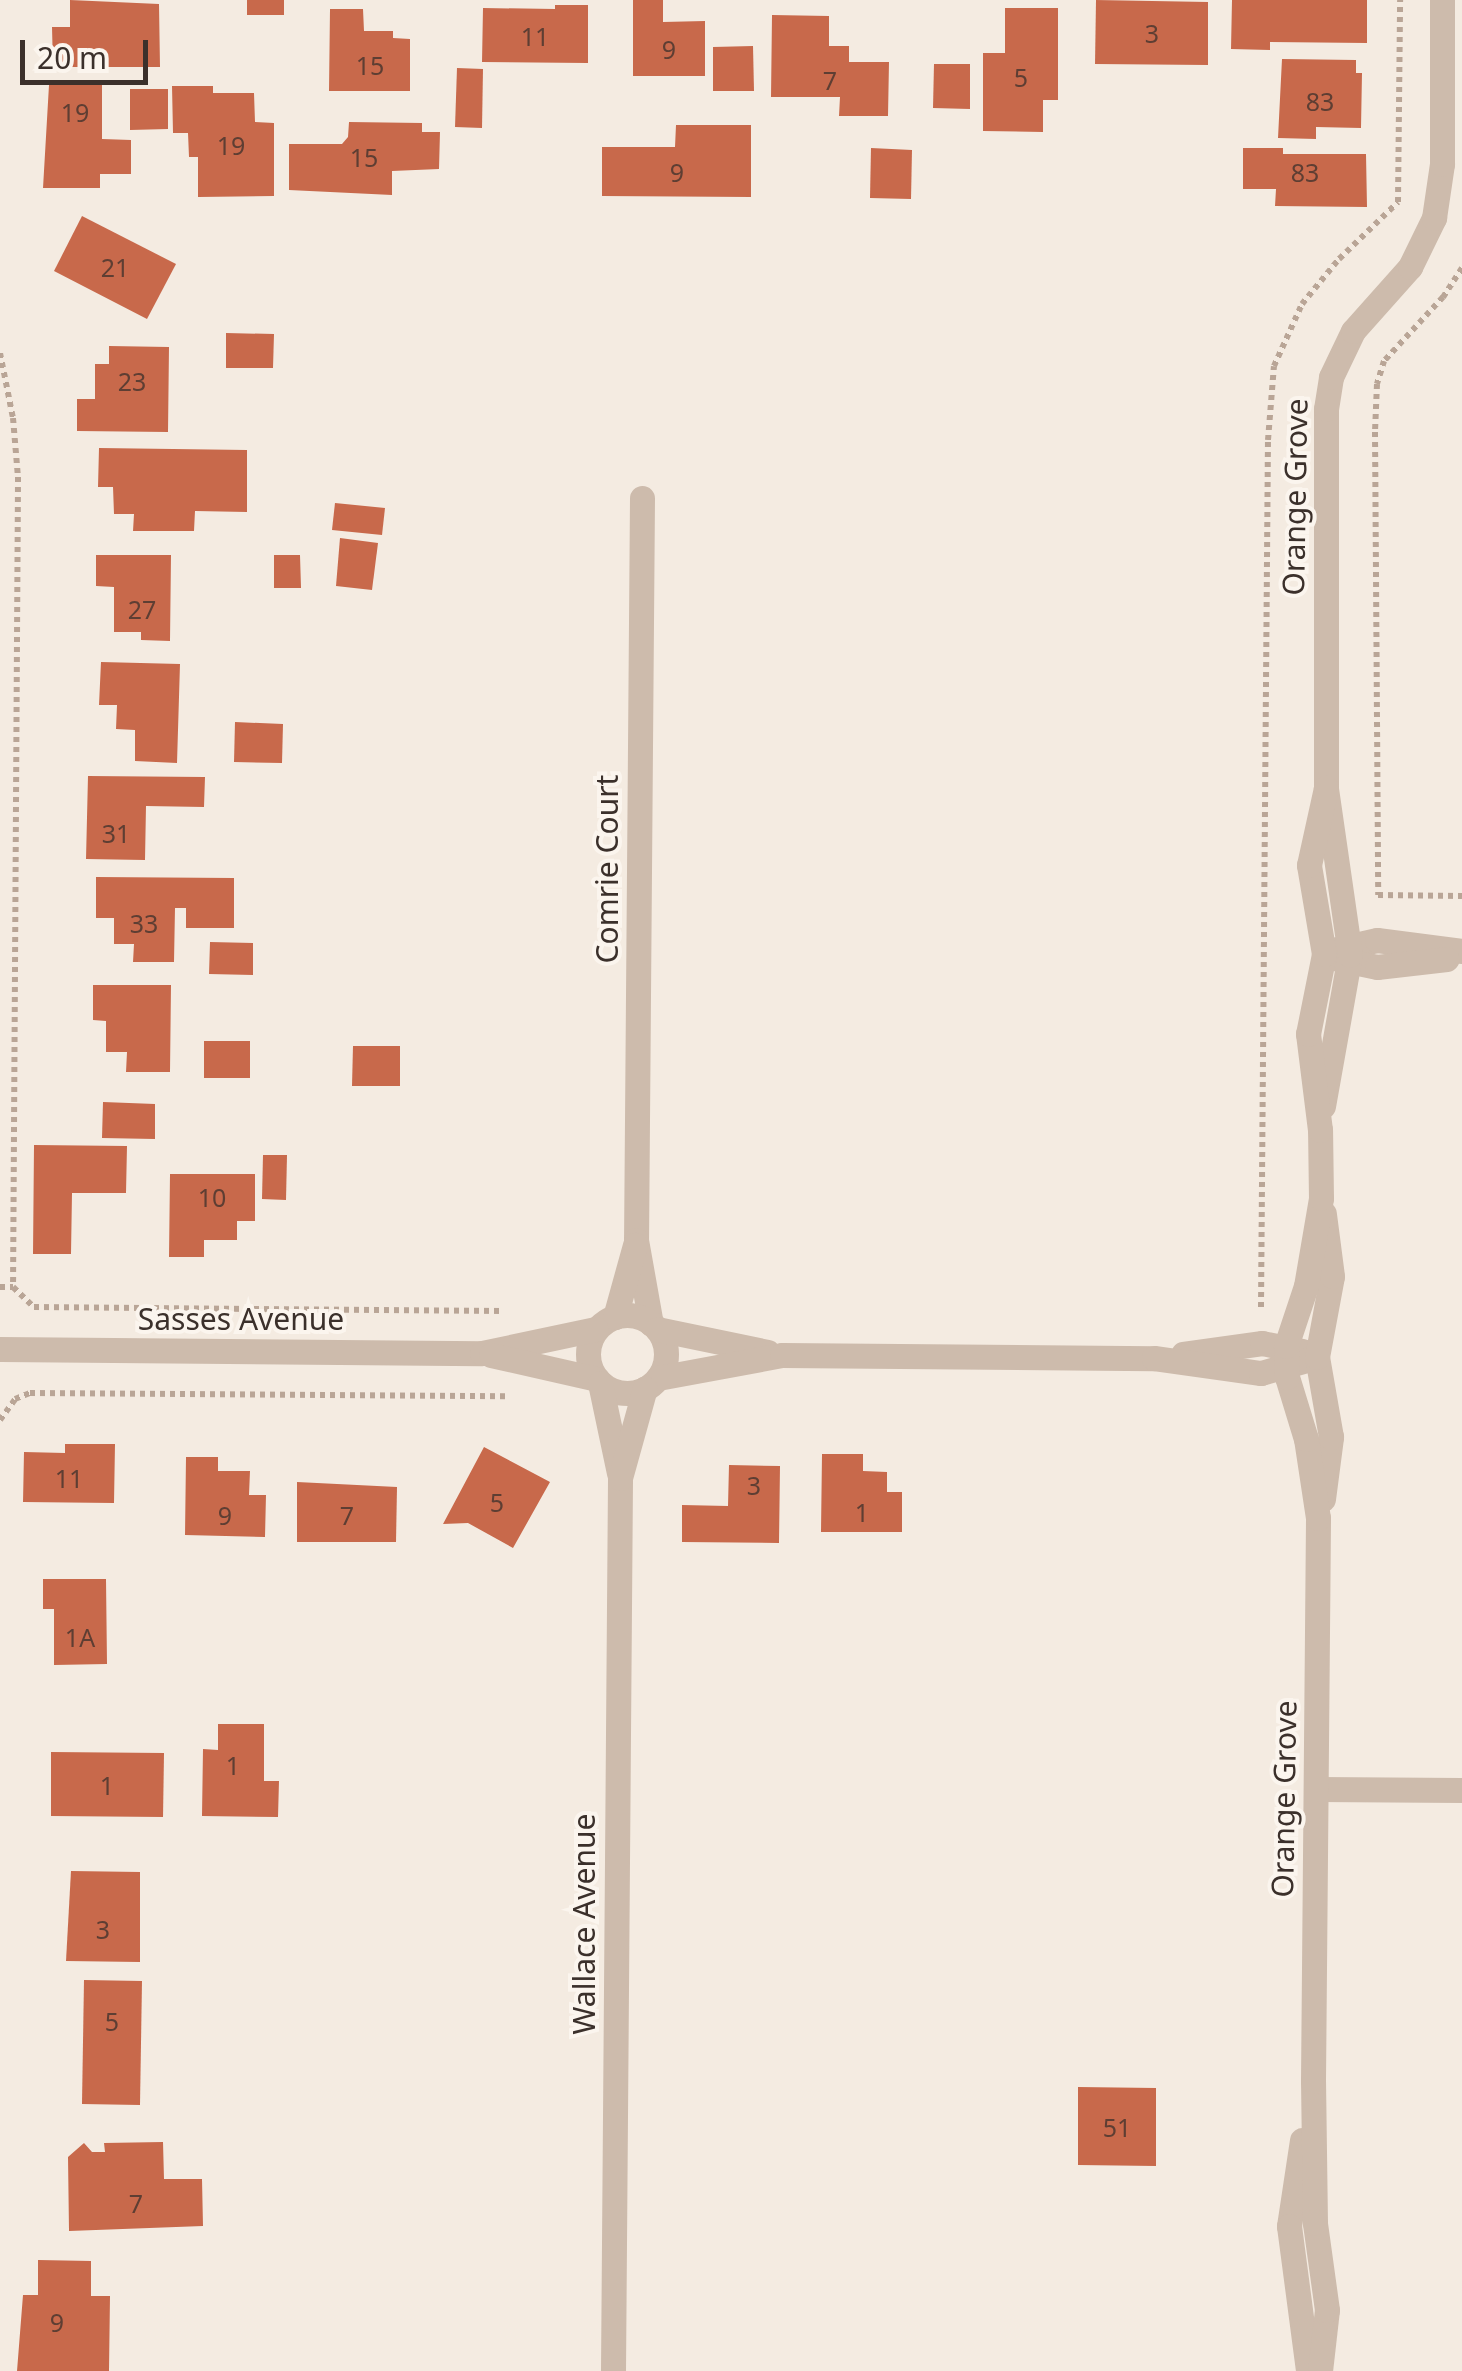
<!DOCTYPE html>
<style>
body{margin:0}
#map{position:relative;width:1462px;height:2371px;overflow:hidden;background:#f4ebe1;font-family:"Noto Sans",sans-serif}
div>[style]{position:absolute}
.building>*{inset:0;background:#c8694b}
.path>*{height:6px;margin-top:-3px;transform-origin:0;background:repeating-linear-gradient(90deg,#b9a596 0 5px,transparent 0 10px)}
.minor>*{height:25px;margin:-12.5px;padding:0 12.5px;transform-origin:12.5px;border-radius:12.5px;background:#cdbbac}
.minor>.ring{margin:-12.5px;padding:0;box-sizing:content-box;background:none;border:25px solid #cdbbac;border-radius:50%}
span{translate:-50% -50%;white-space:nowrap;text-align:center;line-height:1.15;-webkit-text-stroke:8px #fbf5ee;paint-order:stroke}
.number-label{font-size:25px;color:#5e3e33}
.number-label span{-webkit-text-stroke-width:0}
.street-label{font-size:30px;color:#3b302b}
.scale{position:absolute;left:20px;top:40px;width:128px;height:45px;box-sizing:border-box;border:5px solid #3b302b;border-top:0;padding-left:12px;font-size:30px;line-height:35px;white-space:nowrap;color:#3b302b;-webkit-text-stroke:8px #fbf5ee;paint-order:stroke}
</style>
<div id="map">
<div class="building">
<div style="clip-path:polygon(70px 0,159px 4px,160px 67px,53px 67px,52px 27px,70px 27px)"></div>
<div style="clip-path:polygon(247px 0,284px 0,284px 15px,247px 15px)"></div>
<div style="clip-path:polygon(633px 0,663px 0,663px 22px,705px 21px,705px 76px,633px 76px)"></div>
<div style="clip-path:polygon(1096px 0,1208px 2px,1208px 65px,1095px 64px)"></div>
<div style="clip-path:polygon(1232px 0,1367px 0,1367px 43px,1270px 42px,1270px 50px,1231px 49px)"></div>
<div style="clip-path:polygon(555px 5px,588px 5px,588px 63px,482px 62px,483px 8px,555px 9px)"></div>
<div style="clip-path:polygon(1005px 8px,1058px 8px,1058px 100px,1043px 100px,1043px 132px,983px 131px,983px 53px,1005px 53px)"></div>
<div style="clip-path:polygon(330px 9px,363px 9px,364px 31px,393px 31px,393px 38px,410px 39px,410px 91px,329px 91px)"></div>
<div style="clip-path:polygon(772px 15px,829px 16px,829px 46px,849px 46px,849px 62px,889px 62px,888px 116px,839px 116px,840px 97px,771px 97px)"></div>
<div style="clip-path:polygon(753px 46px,754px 91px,713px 91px,713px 47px)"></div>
<div style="clip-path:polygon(1282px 59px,1356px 60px,1356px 73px,1362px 73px,1361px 128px,1316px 127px,1316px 139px,1278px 138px)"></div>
<div style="clip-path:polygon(934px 64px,970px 64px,970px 109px,933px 108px)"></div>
<div style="clip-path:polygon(457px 68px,483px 69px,482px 128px,455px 127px)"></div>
<div style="clip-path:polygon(102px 84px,102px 139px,131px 140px,131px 174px,100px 174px,100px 188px,43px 188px,49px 85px)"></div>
<div style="clip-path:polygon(172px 86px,213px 86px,213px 93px,254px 93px,255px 122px,274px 123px,274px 196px,198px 197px,198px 157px,189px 157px,188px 133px,173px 133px)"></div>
<div style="clip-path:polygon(130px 89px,168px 89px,168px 129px,130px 130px)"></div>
<div style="clip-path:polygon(349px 122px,422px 123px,422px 132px,440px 132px,439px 169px,392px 171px,392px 195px,289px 190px,289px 144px,342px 144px,348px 137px)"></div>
<div style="clip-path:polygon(676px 125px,751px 125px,751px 197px,602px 196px,602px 147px,675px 147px)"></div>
<div style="clip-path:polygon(871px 148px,912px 150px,911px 199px,870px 198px)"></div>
<div style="clip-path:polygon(1243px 148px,1283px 148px,1283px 154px,1366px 154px,1367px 207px,1275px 206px,1276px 189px,1243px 189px)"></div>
<div style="clip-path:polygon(82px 216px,176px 264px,147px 319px,54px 271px)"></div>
<div style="clip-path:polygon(226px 333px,274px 334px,273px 368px,226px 368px)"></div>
<div style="clip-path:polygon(109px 346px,169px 347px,168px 432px,77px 431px,77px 399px,95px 399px,95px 364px,109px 364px)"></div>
<div style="clip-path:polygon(99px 448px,247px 450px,247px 512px,195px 511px,194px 531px,133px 531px,134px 514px,114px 514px,113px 487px,98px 487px)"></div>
<div style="clip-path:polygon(335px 503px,385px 508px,382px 535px,332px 530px)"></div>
<div style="clip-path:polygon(340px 538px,378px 543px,372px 590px,336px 586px)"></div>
<div style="clip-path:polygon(96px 555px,171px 555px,170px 641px,141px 640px,141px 632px,114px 632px,114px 587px,96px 586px)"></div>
<div style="clip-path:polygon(274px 555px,300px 555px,301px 588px,274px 588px)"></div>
<div style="clip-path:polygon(101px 662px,180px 664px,177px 763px,135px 761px,135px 730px,116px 729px,117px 705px,99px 705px)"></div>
<div style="clip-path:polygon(235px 722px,283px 724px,282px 763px,234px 762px)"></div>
<div style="clip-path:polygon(88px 776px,205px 777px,204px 807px,146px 806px,145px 860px,86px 859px)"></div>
<div style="clip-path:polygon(96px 877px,234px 878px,234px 928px,186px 928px,186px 908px,175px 908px,174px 962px,133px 962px,134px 944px,114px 944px,114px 918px,96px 918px)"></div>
<div style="clip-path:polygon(210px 942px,253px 943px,253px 975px,209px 974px)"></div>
<div style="clip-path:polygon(93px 985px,171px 985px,170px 1072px,126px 1072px,127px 1052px,106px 1052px,106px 1021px,93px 1020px)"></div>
<div style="clip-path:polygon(204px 1041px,250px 1041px,250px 1078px,204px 1078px)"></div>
<div style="clip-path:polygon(353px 1046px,400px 1046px,400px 1086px,352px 1086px)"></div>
<div style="clip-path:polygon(103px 1102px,155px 1104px,155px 1139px,102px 1138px)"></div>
<div style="clip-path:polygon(34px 1145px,127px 1146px,126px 1193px,72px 1193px,71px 1254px,33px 1254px)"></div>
<div style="clip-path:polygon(263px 1155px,287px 1155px,286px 1200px,262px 1199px)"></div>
<div style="clip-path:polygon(170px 1174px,255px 1174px,255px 1221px,237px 1221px,237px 1240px,204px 1240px,204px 1257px,169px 1257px)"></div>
<div style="clip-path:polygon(65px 1444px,115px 1444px,114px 1503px,23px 1502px,24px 1452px,65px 1453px)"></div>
<div style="clip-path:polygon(484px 1447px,550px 1482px,513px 1548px,468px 1523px,443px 1524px)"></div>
<div style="clip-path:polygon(822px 1454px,863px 1454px,863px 1471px,887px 1472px,887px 1492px,902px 1492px,902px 1532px,821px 1532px)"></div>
<div style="clip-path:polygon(186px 1457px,218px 1457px,218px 1471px,250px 1471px,249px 1495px,266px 1495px,265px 1537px,185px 1535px)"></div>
<div style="clip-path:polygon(729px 1465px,780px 1466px,779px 1543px,682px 1542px,682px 1505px,728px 1506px)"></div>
<div style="clip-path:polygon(297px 1482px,397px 1487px,396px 1542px,297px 1542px)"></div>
<div style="clip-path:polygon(43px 1579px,106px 1579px,107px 1664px,54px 1665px,54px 1609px,43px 1609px)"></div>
<div style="clip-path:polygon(218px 1724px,264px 1724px,264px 1781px,279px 1781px,278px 1817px,202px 1816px,203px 1749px,218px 1750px)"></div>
<div style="clip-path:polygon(51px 1752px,164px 1753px,163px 1817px,51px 1816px)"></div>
<div style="clip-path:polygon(71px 1871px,140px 1872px,140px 1962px,66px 1961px)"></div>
<div style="clip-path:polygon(84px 1980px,142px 1981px,140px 2105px,82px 2104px)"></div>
<div style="clip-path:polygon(1078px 2087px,1156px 2088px,1156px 2166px,1078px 2165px)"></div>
<div style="clip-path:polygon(163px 2142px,164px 2179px,202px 2179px,203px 2226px,69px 2231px,68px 2157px,84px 2143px,92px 2152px,105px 2152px,104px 2143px)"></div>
<div style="clip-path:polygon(38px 2260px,91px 2261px,91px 2296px,110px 2296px,109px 2371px,17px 2371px,23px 2295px,38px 2295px)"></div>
</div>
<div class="path">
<div style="left:1462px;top:268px;width:35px;rotate:123deg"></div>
<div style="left:1443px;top:297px;width:87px;rotate:132.7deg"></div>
<div style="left:1384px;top:361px;width:24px;rotate:107deg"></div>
<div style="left:1377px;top:384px;width:48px;rotate:92.4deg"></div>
<div style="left:1375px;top:432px;width:463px;rotate:89.6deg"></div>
<div style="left:1378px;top:895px;width:84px;rotate:0.7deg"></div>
<div style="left:0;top:353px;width:66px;rotate:78.7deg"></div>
<div style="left:13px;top:418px;width:59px;rotate:85.2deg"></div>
<div style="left:18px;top:477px;width:810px;rotate:90.35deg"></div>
<div style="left:13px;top:1287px;width:29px;rotate:44deg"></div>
<div style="left:34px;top:1307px;width:470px;rotate:0.5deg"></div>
<div style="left:0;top:1287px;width:13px"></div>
<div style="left:1261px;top:1307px;width:867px;rotate:-89.54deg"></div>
<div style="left:1268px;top:440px;width:74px;rotate:-85.4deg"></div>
<div style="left:1274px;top:366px;width:68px;rotate:-65.7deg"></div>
<div style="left:1302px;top:304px;width:58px;rotate:-50.6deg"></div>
<div style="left:1339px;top:259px;width:82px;rotate:-44deg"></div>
<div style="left:1398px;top:202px;width:202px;rotate:-89.4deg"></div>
<div style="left:0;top:1420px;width:26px;rotate:-54deg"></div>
<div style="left:15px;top:1399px;width:16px;rotate:-22deg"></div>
<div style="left:30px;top:1393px;width:476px;rotate:0.4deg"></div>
</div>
<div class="minor">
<div style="left:642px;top:498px;width:742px;rotate:90.46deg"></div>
<div style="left:636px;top:1240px;width:85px;rotate:79.9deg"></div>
<div style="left:1333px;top:950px;width:45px;rotate:-12.8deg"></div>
<div style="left:1377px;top:940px;width:86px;rotate:7.4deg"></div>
<div style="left:1334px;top:958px;width:44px;rotate:11.8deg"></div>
<div style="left:1377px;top:967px;width:70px;rotate:-6.5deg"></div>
<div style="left:1323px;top:1106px;width:153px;rotate:-79.9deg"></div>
<div style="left:1350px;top:955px;width:169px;rotate:-98.2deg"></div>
<div style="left:1326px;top:788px;width:379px;rotate:-90deg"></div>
<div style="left:1326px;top:409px;width:32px;rotate:-81deg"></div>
<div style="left:1331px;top:377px;width:51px;rotate:-64.4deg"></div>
<div style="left:1353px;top:331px;width:86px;rotate:-48.3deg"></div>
<div style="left:1410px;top:267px;width:55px;rotate:-63.9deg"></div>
<div style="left:1434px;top:218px;width:55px;rotate:-81.6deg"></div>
<div style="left:1442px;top:164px;width:164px;rotate:-90deg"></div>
<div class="ring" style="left:588px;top:1315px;width:53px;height:53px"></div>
<div style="left:615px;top:1317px;width:75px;rotate:-74.5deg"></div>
<div style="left:657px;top:1329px;width:113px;rotate:11.7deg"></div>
<div style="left:0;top:1349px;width:482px;rotate:0.5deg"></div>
<div style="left:482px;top:1353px;width:116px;rotate:-11.9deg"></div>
<div style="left:1183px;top:1354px;width:80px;rotate:-7.9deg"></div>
<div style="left:1262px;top:1343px;width:41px;rotate:11.3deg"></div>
<div style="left:491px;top:1355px;width:109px;rotate:12.8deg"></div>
<div style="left:658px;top:1378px;width:126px;rotate:-10.5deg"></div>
<div style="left:782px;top:1355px;width:372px;rotate:0.5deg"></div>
<div style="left:1154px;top:1358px;width:108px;rotate:8deg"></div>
<div style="left:1261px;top:1373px;width:58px;rotate:-15.9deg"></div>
<div style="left:600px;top:1383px;width:92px;rotate:78.1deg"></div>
<div style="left:1323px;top:1499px;width:63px;rotate:-82.6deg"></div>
<div style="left:1331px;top:1437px;width:81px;rotate:-99.9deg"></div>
<div style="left:1317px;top:1357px;width:82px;rotate:-79.5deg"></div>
<div style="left:1332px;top:1276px;width:63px;rotate:-97.4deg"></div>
<div style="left:1317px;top:1789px;width:145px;rotate:0.4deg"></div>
<div style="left:1302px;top:2140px;width:87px;rotate:98.6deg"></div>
<div style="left:1289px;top:2226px;width:146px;rotate:82.5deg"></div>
<div style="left:613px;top:2371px;width:893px;rotate:-89.55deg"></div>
<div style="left:620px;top:1478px;width:93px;rotate:-74.5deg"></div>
<div style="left:1320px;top:2371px;width:61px;rotate:-83.5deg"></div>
<div style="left:1327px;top:2310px;width:88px;rotate:-97.9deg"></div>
<div style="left:1315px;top:2223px;width:142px;rotate:-90.8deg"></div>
<div style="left:1313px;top:2081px;width:563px;rotate:-89.49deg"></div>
<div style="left:1318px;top:1518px;width:80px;rotate:-98.6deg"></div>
<div style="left:1306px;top:1439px;width:65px;rotate:-107deg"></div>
<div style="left:1287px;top:1377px;width:31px;rotate:-92deg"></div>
<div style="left:1286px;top:1346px;width:63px;rotate:-71.6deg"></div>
<div style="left:1306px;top:1286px;width:89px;rotate:-80.3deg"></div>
<div style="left:1321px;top:1198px;width:68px;rotate:-90.8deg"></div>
<div style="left:1320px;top:1130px;width:97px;rotate:-97.1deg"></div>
<div style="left:1308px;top:1034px;width:82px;rotate:-78.7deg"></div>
<div style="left:1324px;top:954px;width:90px;rotate:-99.6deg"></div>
<div style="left:1309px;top:865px;width:79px;rotate:-77.6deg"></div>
</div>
<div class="number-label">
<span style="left:1152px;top:33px">3</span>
<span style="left:535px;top:36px">11</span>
<span style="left:669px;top:49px">9</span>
<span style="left:370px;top:65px">15</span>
<span style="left:1021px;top:77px">5</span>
<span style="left:830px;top:80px">7</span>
<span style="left:1320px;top:101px">83</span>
<span style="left:75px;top:112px">19</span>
<span style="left:231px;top:145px">19</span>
<span style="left:364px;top:157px">15</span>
<span style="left:677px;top:172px">9</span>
<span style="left:1305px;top:172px">83</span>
<span style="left:115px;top:267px">21</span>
<span style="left:132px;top:381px">23</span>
<span style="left:142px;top:609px">27</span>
<span style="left:116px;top:833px">31</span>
<span style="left:144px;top:923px">33</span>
<span style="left:212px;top:1197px">10</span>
<span style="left:69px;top:1478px">11</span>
<span style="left:754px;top:1485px">3</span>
<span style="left:497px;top:1502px">5</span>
<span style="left:862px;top:1512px">1</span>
<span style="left:225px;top:1515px">9</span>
<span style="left:347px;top:1515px">7</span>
<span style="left:80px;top:1637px">1A</span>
<span style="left:233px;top:1765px">1</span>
<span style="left:107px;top:1785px">1</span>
<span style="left:103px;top:1929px">3</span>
<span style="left:112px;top:2021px">5</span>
<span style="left:1117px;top:2127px">51</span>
<span style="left:136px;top:2203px">7</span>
<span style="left:57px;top:2322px">9</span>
</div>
<div class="street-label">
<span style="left:1295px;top:497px;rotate:-89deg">Orange Grove</span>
<span style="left:607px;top:869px;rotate:-90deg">Comrie Court</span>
<span style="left:241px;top:1319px">Sasses Avenue</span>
<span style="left:1284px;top:1799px;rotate:-89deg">Orange Grove</span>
<span style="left:584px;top:1924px;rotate:-90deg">Wallace Avenue</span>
</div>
<div class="scale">20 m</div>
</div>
